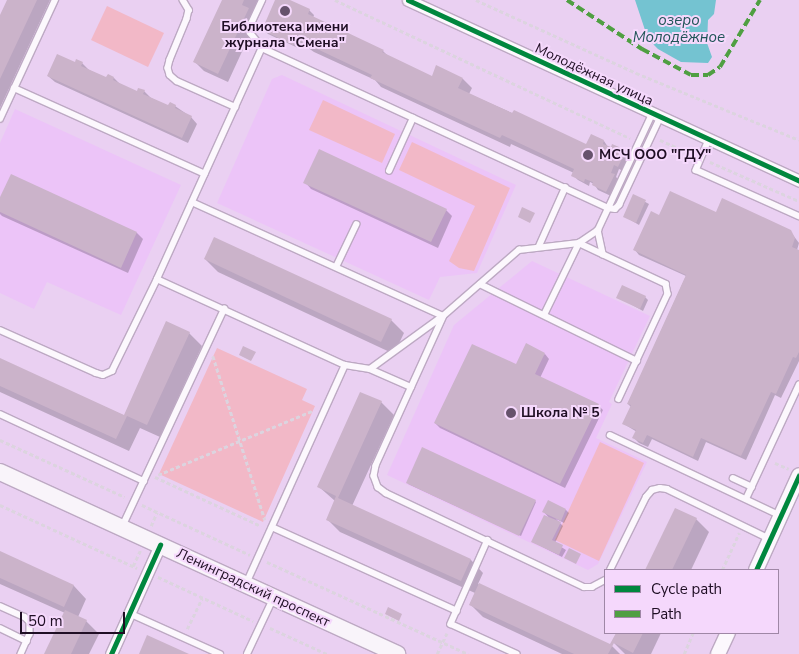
<!DOCTYPE html>
<meta charset="utf-8">
<style>
body{margin:0}
#map{position:relative;width:799px;height:654px;overflow:hidden;background:#ead0f2;font-family:"Nunito Sans",sans-serif}
div>[style]{position:absolute}
.built>*{inset:0;background:#ecc4f8}
.green>*{inset:0;background:#f2b8c7}
.water>*{inset:0;background:#74c3d1}
.shadow>*{inset:0;background:#0003}
.building>*{inset:0;background:#cbb3ca}
.path>*{height:2.5px;margin-top:-1.25px;transform-origin:0;background:repeating-linear-gradient(90deg,#dcd4df 0 4px,transparent 0 6.5px)}
.roads{filter:drop-shadow(1px 0 #bda9c3) drop-shadow(-1px 0 #bda9c3) drop-shadow(0 1px #bda9c3) drop-shadow(0 -1px #bda9c3)}
.service>*{height:5.5px;margin:-2.75px;padding:0 2.75px;transform-origin:2.75px;border-radius:2.75px;background:#fcf8fd}
.minor>*{height:11px;margin:-5.5px;padding:0 5.5px;transform-origin:5.5px;border-radius:5.5px;background:#fcf8fd}
.tertiary>*{height:14px;margin:-7px;padding:0 7px;transform-origin:7px;border-radius:7px;background:#fcf8fd}
.secondary>*{height:16px;margin:-8px;padding:0 8px;transform-origin:8px;border-radius:8px;background:#f9f4fa}
.quiet>*{height:4px;margin-top:-2px;transform-origin:0;background:repeating-linear-gradient(90deg,#4f9f42 0 8px,transparent 0 12px)}
.cycleway>*{height:5px;margin:-2.5px;padding:0 2.5px;transform-origin:2.5px;border-radius:2.5px;background:#00873e}
.dots>*{width:14px;height:14px;translate:-50% -50%;box-sizing:border-box;border:2px solid #f5d8fc;border-radius:50%}
span{translate:-50% -50%;white-space:nowrap;text-align:center;line-height:1.15;-webkit-text-stroke:4px #f5d8fc;paint-order:stroke}
.poi-label{font-size:14px;color:#1f0e24;font-weight:700}
.left{translate:0 -50%;text-align:left}
.street-label{font-size:14px;color:#1f0e24}
.water-label{font-size:15px;color:#215558;font-style:italic}
.legend{position:absolute;left:604px;top:569px;width:175px;height:65px;box-sizing:border-box;background:#f5d8fc;border:1px solid #9f87a6;margin:0;padding:6px 9px;list-style:none;font-size:15px;color:#1f0e24}
.legend li{display:flex;align-items:center;gap:10px;height:25px}
.legend b{width:25px;border:1px solid #9f87a6}
.scale{position:absolute;left:20px;top:612px;width:105px;height:22px;box-sizing:border-box;border:2px solid #1f0e24;border-top:0;padding-left:6px;font-size:15px;line-height:18px;white-space:nowrap;color:#1f0e24;-webkit-text-stroke:4px #f5d8fc;paint-order:stroke}
</style>
<div id="map">
<div class="built">
<div style="clip-path:polygon(282px 75px,516px 185px,477px 273px,440px 277px,429px 300px,217px 203px,272px 79px)"></div>
<div style="clip-path:polygon(15px 109px,181px 185px,121px 315px,47px 282px,34px 309px,0 293px,0 143px)"></div>
<div style="clip-path:polygon(532px 261px,650px 316px,609px 402px,612px 404px,596px 438px,647px 462px,598px 564px,588px 570px,387px 475px,454px 325px)"></div>
</div>
<div class="green">
<div style="clip-path:polygon(107px 6px,164px 33px,148px 67px,91px 40px)"></div>
<div style="clip-path:polygon(323px 100px,395px 134px,382px 163px,309px 130px)"></div>
<div style="clip-path:polygon(412px 142px,510px 188px,474px 271px,459px 268px,449px 261px,475px 206px,399px 170px)"></div>
<div style="clip-path:polygon(217px 348px,307px 389px,302px 400px,315px 406px,263px 522px,159px 474px)"></div>
<div style="clip-path:polygon(600px 442px,644px 463px,599px 561px,555px 540px)"></div>
</div>
<div class="water">
<div style="clip-path:polygon(635px 0,716px 0,714px 14px,708px 20px,707px 43px,712px 57px,708px 63px,681px 62px,658px 49px,648px 39px)"></div>
</div>
<div class="shadow">
<div style="clip-path:polygon(8px 0,50px 0,0 108px,0 18px)"></div>
<div style="clip-path:polygon(223px 0,258px 0,252px 13px,257px 19px,228px 82px,204px 71px,195px 62px)"></div>
<div style="clip-path:polygon(277px 0,287px 0,309px 10px,314px 15px,313px 18px,383px 51px,389px 57px,432px 77px,463px 79px,472px 88px,469px 94px,587px 146px,604px 141px,608px 147px,625px 151px,630px 156px,623px 171px,619px 169px,616px 177px,619px 180px,611px 196px,598px 190px,594px 184px,590px 182px,589px 186px,578px 180px,573px 175px,574px 173px,511px 144px,510px 147px,381px 87px,375px 80px,314px 52px,301px 43px,298px 48px,268px 34px,263px 29px)"></div>
<div style="clip-path:polygon(82px 63px,89px 70px,107px 79px,114px 78px,120px 84px,137px 93px,144px 91px,151px 98px,169px 107px,175px 106px,191px 117px,197px 124px,188px 143px,55px 82px,48px 76px)"></div>
<div style="clip-path:polygon(305px 182px,446px 210px,452px 216px,438px 248px,311px 189px)"></div>
<div style="clip-path:polygon(634px 196px,649px 204px,639px 225px,624px 216px)"></div>
<div style="clip-path:polygon(0 200px,137px 233px,143px 239px,128px 273px,2px 216px,0 214px)"></div>
<div style="clip-path:polygon(716px 213px,790px 231px,799px 243px,797px 250px,799px 251px,799px 361px,781px 398px,775px 395px,746px 460px,706px 442px,698px 461px,652px 439px,648px 447px,639px 443px,634px 438px,637px 432px,624px 424px,631px 407px,628px 404px,686px 276px,639px 255px,635px 250px,660px 217px)"></div>
<div style="clip-path:polygon(205px 259px,391px 320px,404px 333px,394px 354px,218px 272px)"></div>
<div style="clip-path:polygon(618px 297px,645px 297px,648px 300px,643px 311px)"></div>
<div style="clip-path:polygon(189px 333px,202px 346px,160px 437px,140px 428px,129px 451px,0 392px,0 360px,125px 416px)"></div>
<div style="clip-path:polygon(545px 354px,549px 359px,540px 378px,598px 405px,603px 410px,565px 488px,440px 428px,435px 423px,516px 366px)"></div>
<div style="clip-path:polygon(381px 402px,394px 415px,352px 506px,471px 560px,483px 573px,478px 584px,612px 646px,620px 654px,562px 654px,483px 617px,470px 604px,475px 593px,340px 532px,327px 519px,335px 501px,318px 486px)"></div>
<div style="clip-path:polygon(408px 484px,535px 501px,536px 502px,521px 536px)"></div>
<div style="clip-path:polygon(676px 509px,696px 519px,709px 532px,691px 570px,647px 570px)"></div>
<div style="clip-path:polygon(566px 510px,569px 513px,564px 523px,556px 519px,563px 526px,555px 543px,566px 550px,562px 557px,533px 542px,550px 519px,544px 512px)"></div>
<div style="clip-path:polygon(0 553px,74px 586px,86px 599px,78px 617px,86px 621px,99px 634px,89px 654px,46px 654px,65px 613px,0 584px)"></div>
<div style="clip-path:polygon(617px 633px,661px 633px,651px 654px,625px 654px,613px 642px)"></div>
</div>
<div class="building">
<div style="clip-path:polygon(7px 0,37px 0,0 79px,0 15px)"></div>
<div style="clip-path:polygon(222px 0,244px 0,242px 5px,249px 8px,218px 74px,193px 62px)"></div>
<div style="clip-path:polygon(275px 0,290px 0,310px 9px,308px 14px,384px 50px,382px 52px,432px 76px,436px 65px,463px 78px,458px 88px,512px 113px,514px 110px,586px 144px,591px 134px,604px 140px,603px 144px,611px 147px,612px 144px,626px 150px,618px 167px,614px 165px,611px 173px,615px 174px,606px 192px,592px 185px,593px 182px,585px 179px,584px 182px,571px 176px,574px 169px,502px 135px,500px 138px,370px 78px,372px 75px,296px 39px,293px 45px,262px 30px)"></div>
<div style="clip-path:polygon(57px 54px,75px 62px,76px 59px,83px 62px,81px 66px,106px 77px,108px 74px,114px 77px,113px 80px,137px 91px,138px 88px,145px 90px,143px 94px,168px 105px,170px 102px,176px 105px,175px 108px,192px 116px,182px 138px,47px 76px)"></div>
<div style="clip-path:polygon(319px 149px,447px 209px,431px 242px,303px 183px)"></div>
<div style="clip-path:polygon(11px 174px,137px 232px,121px 268px,0 212px,0 197px)"></div>
<div style="clip-path:polygon(670px 191px,716px 212px,722px 198px,791px 230px,795px 238px,792px 247px,799px 250px,799px 352px,796px 358px,793px 357px,776px 394px,771px 392px,741px 456px,701px 438px,693px 457px,647px 435px,643px 443px,632px 438px,636px 430px,622px 424px,631px 405px,627px 404px,686px 275px,633px 250px,651px 211px,659px 215px)"></div>
<div style="clip-path:polygon(633px 194px,646px 200px,636px 223px,623px 217px)"></div>
<div style="clip-path:polygon(522px 207px,535px 213px,530px 223px,518px 217px)"></div>
<div style="clip-path:polygon(214px 237px,392px 319px,381px 342px,204px 259px)"></div>
<div style="clip-path:polygon(622px 285px,646px 296px,640px 309px,616px 298px)"></div>
<div style="clip-path:polygon(166px 321px,190px 332px,147px 425px,127px 416px,116px 439px,0 386px,0 358px,124px 415px)"></div>
<div style="clip-path:polygon(526px 343px,545px 353px,535px 374px,599px 404px,560px 484px,434px 423px,472px 344px,516px 364px)"></div>
<div style="clip-path:polygon(243px 346px,256px 352px,251px 361px,239px 355px)"></div>
<div style="clip-path:polygon(360px 392px,382px 401px,338px 498px,471px 559px,461px 581px,326px 520px,336px 496px,317px 487px)"></div>
<div style="clip-path:polygon(422px 447px,536px 500px,519px 536px,406px 483px)"></div>
<div style="clip-path:polygon(548px 500px,566px 509px,561px 521px,542px 512px)"></div>
<div style="clip-path:polygon(675px 508px,697px 518px,672px 570px,645px 570px)"></div>
<div style="clip-path:polygon(544px 515px,561px 522px,552px 540px,563px 545px,559px 555px,531px 542px)"></div>
<div style="clip-path:polygon(569px 548px,581px 554px,576px 564px,564px 558px)"></div>
<div style="clip-path:polygon(0 551px,74px 585px,64px 607px,0 578px)"></div>
<div style="clip-path:polygon(479px 583px,610px 644px,616px 633px,643px 633px,633px 653px,614px 643px,608px 654px,574px 654px,469px 605px)"></div>
<div style="clip-path:polygon(388px 607px,402px 614px,399px 621px,385px 614px)"></div>
<div style="clip-path:polygon(65px 610px,87px 620px,71px 654px,44px 654px)"></div>
<div style="clip-path:polygon(147px 635px,189px 654px,139px 654px)"></div>
</div>
<div class="path">
<div style="left:335px;top:0;width:326px;rotate:25.1deg"></div>
<div style="left:476px;top:0;width:176px;rotate:24.5deg"></div>
<div style="left:636px;top:73px;width:176px;rotate:22.3deg"></div>
<div style="left:660px;top:140px;width:37px;rotate:24deg"></div>
<div style="left:710px;top:162px;width:97px;rotate:23.7deg"></div>
<div style="left:213px;top:356px;width:172px;rotate:72.4deg"></div>
<div style="left:0;top:440px;width:137px;rotate:24.5deg"></div>
<div style="left:775px;top:463px;width:15px;rotate:23deg"></div>
<div style="left:158px;top:475px;width:169px;rotate:-22.6deg"></div>
<div style="left:155px;top:477px;width:117px;rotate:24.8deg"></div>
<div style="left:0;top:505px;width:151px;rotate:24.7deg"></div>
<div style="left:142px;top:505px;width:119px;rotate:24.8deg"></div>
<div style="left:151px;top:526px;width:15px;rotate:-67deg"></div>
<div style="left:267px;top:562px;width:221px;rotate:24.6deg"></div>
<div style="left:133px;top:566px;width:17px;rotate:-65deg"></div>
<div style="left:722px;top:570px;width:41px;rotate:-65.3deg"></div>
<div style="left:158px;top:577px;width:105px;rotate:24.9deg"></div>
<div style="left:270px;top:628px;width:63px;rotate:24.5deg"></div>
<div style="left:187px;top:629px;width:34px;rotate:-64deg"></div>
<div style="left:437px;top:654px;width:23px;rotate:-65deg"></div>
<div style="left:684px;top:654px;width:23px;rotate:-67deg"></div>
</div>
<div class="roads">
<div class="service">
<div style="left:183px;top:0;width:12px;rotate:59deg"></div>
<div style="left:189px;top:10px;width:9px;rotate:103deg"></div>
<div style="left:187px;top:19px;width:44px;rotate:112.5deg"></div>
<div style="left:170px;top:60px;width:8px;rotate:104deg"></div>
<div style="left:168px;top:68px;width:7px;rotate:74deg"></div>
<div style="left:170px;top:75px;width:9px;rotate:41deg"></div>
<div style="left:177px;top:81px;width:64px;rotate:24.1deg"></div>
<div style="left:262px;top:48px;width:381px;rotate:24.8deg"></div>
<div style="left:608px;top:208px;width:7px;rotate:8deg"></div>
<div style="left:615px;top:209px;width:6px;rotate:-45deg"></div>
<div style="left:619px;top:205px;width:96px;rotate:-64.8deg"></div>
<div style="left:14px;top:88px;width:209px;rotate:24.2deg"></div>
<div style="left:0;top:119px;width:131px;rotate:-65.2deg"></div>
<div style="left:709px;top:140px;width:33px;rotate:113deg"></div>
<div style="left:696px;top:170px;width:113px;rotate:24.1deg"></div>
<div style="left:389px;top:171px;width:58px;rotate:-65.6deg"></div>
<div style="left:192px;top:202px;width:276px;rotate:24.4deg"></div>
<div style="left:598px;top:230px;width:25px;rotate:78deg"></div>
<div style="left:539px;top:246px;width:64px;rotate:-65.9deg"></div>
<div style="left:336px;top:267px;width:47px;rotate:-64.5deg"></div>
<div style="left:157px;top:279px;width:207px;rotate:24.6deg"></div>
<div style="left:345px;top:365px;width:25px;rotate:9deg"></div>
<div style="left:370px;top:369px;width:90px;rotate:-36deg"></div>
<div style="left:443px;top:316px;width:101px;rotate:-41deg"></div>
<div style="left:519px;top:250px;width:60px;rotate:-6.7deg"></div>
<div style="left:579px;top:243px;width:23px;rotate:-34deg"></div>
<div style="left:598px;top:230px;width:128px;rotate:-65deg"></div>
<div style="left:480px;top:284px;width:175px;rotate:26.1deg"></div>
<div style="left:544px;top:315px;width:80px;rotate:-64.1deg"></div>
<div style="left:579px;top:243px;width:96px;rotate:25.2deg"></div>
<div style="left:666px;top:284px;width:10px;rotate:79deg"></div>
<div style="left:668px;top:294px;width:116px;rotate:115deg"></div>
<div style="left:443px;top:318px;width:162px;rotate:114.4deg"></div>
<div style="left:376px;top:466px;width:10px;rotate:101deg"></div>
<div style="left:374px;top:476px;width:12px;rotate:70deg"></div>
<div style="left:378px;top:487px;width:10px;rotate:37deg"></div>
<div style="left:386px;top:493px;width:219px;rotate:25.4deg"></div>
<div style="left:584px;top:587px;width:8px"></div>
<div style="left:592px;top:587px;width:15px;rotate:-28deg"></div>
<div style="left:0;top:330px;width:105px;rotate:24.1deg"></div>
<div style="left:96px;top:373px;width:7px;rotate:16deg"></div>
<div style="left:103px;top:375px;width:10px;rotate:-24deg"></div>
<div style="left:112px;top:371px;width:102px;rotate:-63.9deg"></div>
<div style="left:157px;top:279px;width:254px;rotate:-65.6deg"></div>
<div style="left:262px;top:48px;width:19px;rotate:-129deg"></div>
<div style="left:250px;top:33px;width:9px;rotate:-84deg"></div>
<div style="left:251px;top:24px;width:26px;rotate:-65deg"></div>
<div style="left:370px;top:369px;width:45px;rotate:23.7deg"></div>
<div style="left:0;top:414px;width:159px;rotate:25deg"></div>
<div style="left:610px;top:435px;width:187px;rotate:25.3deg"></div>
<div style="left:733px;top:478px;width:21px;rotate:25deg"></div>
<div style="left:746px;top:499px;width:126px;rotate:-65.1deg"></div>
<div style="left:122px;top:527px;width:241px;rotate:-64.9deg"></div>
<div style="left:272px;top:527px;width:203px;rotate:24.4deg"></div>
<div style="left:488px;top:540px;width:92px;rotate:113.8deg"></div>
<div style="left:451px;top:624px;width:72px;rotate:24.4deg"></div>
<div style="left:610px;top:570px;width:81px;rotate:-63.7deg"></div>
<div style="left:646px;top:497px;width:9px;rotate:-49deg"></div>
<div style="left:652px;top:490px;width:8px;rotate:-14deg"></div>
<div style="left:660px;top:488px;width:7px;rotate:8deg"></div>
<div style="left:667px;top:489px;width:114px;rotate:25.9deg"></div>
<div style="left:246px;top:584px;width:240px;rotate:-65.7deg"></div>
<div style="left:0;top:606px;width:27px;rotate:24deg"></div>
<div style="left:25px;top:617px;width:7px;rotate:45deg"></div>
<div style="left:30px;top:622px;width:12px;rotate:90deg"></div>
<div style="left:30px;top:634px;width:22px;rotate:114deg"></div>
<div style="left:129px;top:613px;width:100px;rotate:24.3deg"></div>
<div style="left:0;top:628px;width:30px;rotate:26deg"></div>
<div style="left:247px;top:654px;width:61px;rotate:-64.7deg"></div>
</div>
<div class="minor">
<div style="left:408px;top:0;width:431px;rotate:24.8deg"></div>
<div style="left:111px;top:654px;width:120px;rotate:-65.8deg"></div>
</div>
<div class="tertiary">
<div style="left:756px;top:570px;width:104px;rotate:-65.6deg"></div>
<div style="left:718px;top:654px;width:23px;rotate:-65deg"></div>
</div>
<div class="secondary">
<div style="left:0;top:472px;width:437px;rotate:24.6deg"></div>
</div>
</div>
<div class="quiet">
<div style="left:567px;top:0;width:90px;rotate:33.2deg"></div>
<div style="left:642px;top:49px;width:55px;rotate:28deg"></div>
<div style="left:691px;top:75px;width:17px"></div>
<div style="left:708px;top:75px;width:14px;rotate:-34deg"></div>
<div style="left:720px;top:67px;width:78px;rotate:-59.2deg"></div>
</div>
<div class="cycleway">
<div style="left:408px;top:0;width:431px;rotate:24.8deg"></div>
<div style="left:756px;top:570px;width:104px;rotate:-65.6deg"></div>
<div style="left:111px;top:654px;width:120px;rotate:-65.8deg"></div>
</div>
<div class="dots">
<div style="left:285px;top:11px;background:#66526c"></div>
<div style="left:588px;top:155px;background:#66526c"></div>
<div style="left:511px;top:413px;background:#66526c"></div>
</div>
<div class="poi-label">
<span style="left:285px;top:35px">Библиотека имени<br>журнала "Смена"</span>
<span class="left" style="left:599px;top:155px">МСЧ ООО "ГДУ"</span>
<span class="left" style="left:521px;top:413px">Школа № 5</span>
</div>
<div class="street-label">
<span style="left:594px;top:75px;rotate:25deg">Молодёжная улица</span>
<span style="left:253px;top:588px;rotate:25deg">Ленинградский проспект</span>
</div>
<div class="water-label">
<span style="left:679px;top:29px">озеро<br>Молодёжное</span>
</div>
<ul class="legend">
<li><b style="height:6px;background:#00873e"></b>Cycle path</li>
<li><b style="height:6px;background:#4f9f42"></b>Path</li>
</ul>
<div class="scale">50 m</div>
</div>
